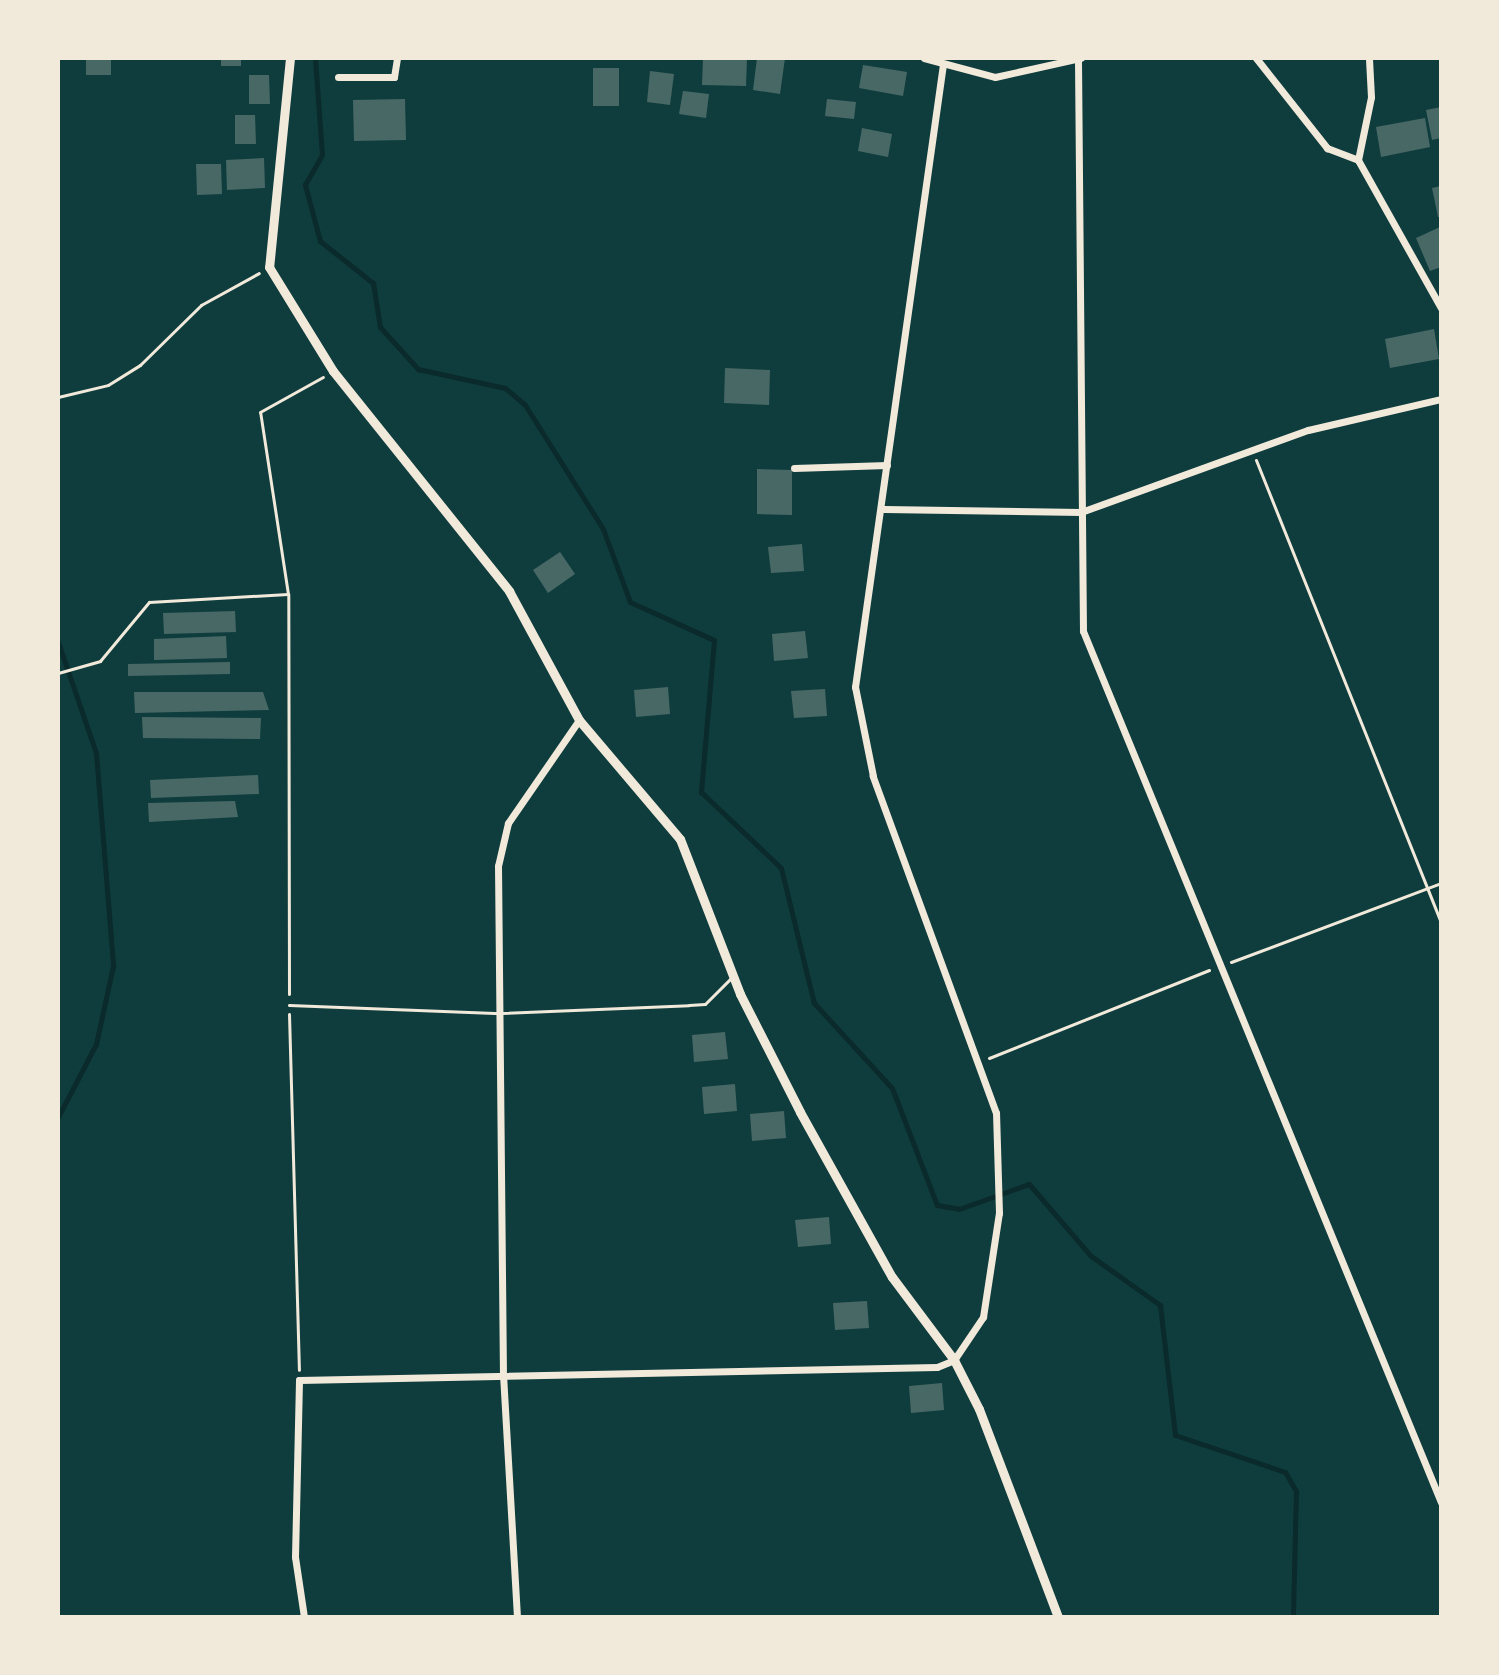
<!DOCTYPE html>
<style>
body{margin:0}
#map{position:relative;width:1499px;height:1675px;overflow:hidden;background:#0f3d3e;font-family:"IBM Plex Sans",sans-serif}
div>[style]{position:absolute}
.stream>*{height:5px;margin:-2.5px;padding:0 2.5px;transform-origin:2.5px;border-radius:2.5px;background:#0a2a2b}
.building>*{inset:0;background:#486865}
.path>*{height:3px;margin:-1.5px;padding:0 1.5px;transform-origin:1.5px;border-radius:1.5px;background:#f1e9da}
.service>*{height:3px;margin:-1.5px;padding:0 1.5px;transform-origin:1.5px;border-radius:1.5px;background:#f1e9da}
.minor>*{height:7px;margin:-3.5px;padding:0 3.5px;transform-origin:3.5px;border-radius:3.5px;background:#f1e9da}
.tertiary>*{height:9px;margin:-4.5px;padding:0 4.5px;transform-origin:4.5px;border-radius:4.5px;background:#f1e9da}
span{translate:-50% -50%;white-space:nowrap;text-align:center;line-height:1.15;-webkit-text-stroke:6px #f1e9da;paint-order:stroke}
.frame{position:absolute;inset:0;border:60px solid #f1e9da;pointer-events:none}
</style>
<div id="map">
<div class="stream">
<div style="left:315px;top:58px;width:97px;rotate:85.9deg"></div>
<div style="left:322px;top:155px;width:34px;rotate:120deg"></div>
<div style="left:305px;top:185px;width:58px;rotate:75deg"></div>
<div style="left:320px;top:241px;width:68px;rotate:38.4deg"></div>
<div style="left:373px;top:283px;width:45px;rotate:81deg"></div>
<div style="left:380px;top:327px;width:57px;rotate:47.9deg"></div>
<div style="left:418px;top:369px;width:89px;rotate:12.3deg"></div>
<div style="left:505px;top:388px;width:26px;rotate:40deg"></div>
<div style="left:525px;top:405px;width:146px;rotate:57.8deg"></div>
<div style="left:603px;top:529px;width:78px;rotate:69.7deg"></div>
<div style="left:630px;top:602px;width:92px;rotate:24.3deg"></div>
<div style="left:714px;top:640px;width:153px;rotate:94.9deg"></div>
<div style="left:701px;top:792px;width:110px;rotate:43.5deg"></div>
<div style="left:781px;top:868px;width:139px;rotate:76.3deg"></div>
<div style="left:814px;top:1003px;width:115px;rotate:47.5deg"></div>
<div style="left:892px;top:1088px;width:125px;rotate:69deg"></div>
<div style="left:937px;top:1205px;width:22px;rotate:10deg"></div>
<div style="left:959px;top:1209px;width:74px;rotate:-19.7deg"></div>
<div style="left:1029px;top:1184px;width:95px;rotate:49.3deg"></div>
<div style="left:1091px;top:1256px;width:85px;rotate:35.4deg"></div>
<div style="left:1160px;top:1305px;width:131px;rotate:83.4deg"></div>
<div style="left:1175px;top:1435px;width:116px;rotate:18.6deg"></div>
<div style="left:1285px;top:1472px;width:22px;rotate:60deg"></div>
<div style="left:1296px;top:1491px;width:126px;rotate:91.4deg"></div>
<div style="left:58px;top:642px;width:117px;rotate:71.1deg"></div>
<div style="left:96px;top:753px;width:214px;rotate:85.4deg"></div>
<div style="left:113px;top:966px;width:80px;rotate:102.3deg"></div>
<div style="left:96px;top:1044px;width:82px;rotate:117.5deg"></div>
</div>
<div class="building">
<div style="clip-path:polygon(86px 58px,111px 58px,111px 75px,86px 75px)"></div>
<div style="clip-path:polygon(221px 58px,241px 58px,241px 66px,221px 66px)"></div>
<div style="clip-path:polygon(703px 58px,747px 58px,746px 86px,702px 85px)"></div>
<div style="clip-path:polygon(757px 58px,785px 58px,780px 94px,753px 90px)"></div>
<div style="clip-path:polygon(863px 65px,907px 72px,903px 96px,859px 88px)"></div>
<div style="clip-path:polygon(593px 68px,619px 68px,619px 106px,593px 106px)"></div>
<div style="clip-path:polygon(650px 71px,674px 74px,670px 105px,647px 102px)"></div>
<div style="clip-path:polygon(249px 75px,269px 75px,270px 104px,249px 104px)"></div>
<div style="clip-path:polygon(683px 91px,709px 94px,706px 118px,679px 114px)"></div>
<div style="clip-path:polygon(405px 99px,406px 140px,354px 141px,353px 100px)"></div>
<div style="clip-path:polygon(827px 99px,856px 102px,854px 119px,825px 116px)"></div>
<div style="clip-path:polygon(1441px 107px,1441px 138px,1432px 140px,1426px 110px)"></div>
<div style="clip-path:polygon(235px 115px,255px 115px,256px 144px,235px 144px)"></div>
<div style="clip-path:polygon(1425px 118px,1430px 147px,1381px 157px,1376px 127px)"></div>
<div style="clip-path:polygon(862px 128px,892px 134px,888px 157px,858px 151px)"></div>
<div style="clip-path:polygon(264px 158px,265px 188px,227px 190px,226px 160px)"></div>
<div style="clip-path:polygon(196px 164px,221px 164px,222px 194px,197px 195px)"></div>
<div style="clip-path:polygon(1441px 186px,1441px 217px,1438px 217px,1432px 188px)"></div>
<div style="clip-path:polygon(1440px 227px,1441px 267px,1430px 271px,1416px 238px)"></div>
<div style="clip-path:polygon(1434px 329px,1439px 359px,1390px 368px,1385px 339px)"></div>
<div style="clip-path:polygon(725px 368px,770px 370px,769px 405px,724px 403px)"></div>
<div style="clip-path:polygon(757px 469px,792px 470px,792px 515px,757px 514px)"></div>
<div style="clip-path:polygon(802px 544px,804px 571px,771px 573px,768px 547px)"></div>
<div style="clip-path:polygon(560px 552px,575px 574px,548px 593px,533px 570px)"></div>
<div style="clip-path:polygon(235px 611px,236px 632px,164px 634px,163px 613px)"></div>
<div style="clip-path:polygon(805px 631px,808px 658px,774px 661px,772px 634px)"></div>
<div style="clip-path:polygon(226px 636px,227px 658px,154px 660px,154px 639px)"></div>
<div style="clip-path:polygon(230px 662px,230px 674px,128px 676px,128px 664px)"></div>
<div style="clip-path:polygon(668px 687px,670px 714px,636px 717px,634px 690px)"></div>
<div style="clip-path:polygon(825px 689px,827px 716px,794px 718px,791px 691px)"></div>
<div style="clip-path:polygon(134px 692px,263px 692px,269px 710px,135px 713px)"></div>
<div style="clip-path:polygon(142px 717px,261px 718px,260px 739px,143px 738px)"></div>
<div style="clip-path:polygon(258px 775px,259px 794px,151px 798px,150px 780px)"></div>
<div style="clip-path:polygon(235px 801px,238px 817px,149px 822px,148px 803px)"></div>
<div style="clip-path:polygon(725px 1032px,728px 1059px,694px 1062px,692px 1035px)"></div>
<div style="clip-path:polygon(735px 1084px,737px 1111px,704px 1114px,702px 1087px)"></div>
<div style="clip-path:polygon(784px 1111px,786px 1138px,752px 1141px,750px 1114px)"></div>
<div style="clip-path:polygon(829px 1217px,831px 1244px,798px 1247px,795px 1220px)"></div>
<div style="clip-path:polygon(867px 1301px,869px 1328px,835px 1330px,833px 1303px)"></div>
<div style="clip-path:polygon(942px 1383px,944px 1410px,911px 1413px,909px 1386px)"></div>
</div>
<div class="path">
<div style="left:58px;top:397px;width:51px;rotate:-13.5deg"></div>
<div style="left:108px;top:385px;width:38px;rotate:-32deg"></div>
<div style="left:140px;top:365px;width:86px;rotate:-44.5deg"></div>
<div style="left:201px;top:305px;width:66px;rotate:-28.9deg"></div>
<div style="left:1256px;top:460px;width:498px;rotate:68.2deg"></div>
<div style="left:58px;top:673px;width:44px;rotate:-15.9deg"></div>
<div style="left:100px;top:661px;width:77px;rotate:-50.3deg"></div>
<div style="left:149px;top:602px;width:139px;rotate:-3.3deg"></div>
<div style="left:1231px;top:962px;width:224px;rotate:-20.6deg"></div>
<div style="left:289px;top:994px;width:400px;rotate:-90.1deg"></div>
<div style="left:288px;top:594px;width:184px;rotate:-98.7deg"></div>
<div style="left:260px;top:412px;width:72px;rotate:-29.1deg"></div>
<div style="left:289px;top:1014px;width:356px;rotate:88.4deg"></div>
<div style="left:989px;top:1058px;width:237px;rotate:-21.8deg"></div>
</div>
<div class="service">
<div style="left:289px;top:1005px;width:212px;rotate:2.2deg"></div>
<div style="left:501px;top:1013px;width:188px;rotate:-2.4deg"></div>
<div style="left:689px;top:1005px;width:16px;rotate:-4deg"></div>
<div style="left:705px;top:1004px;width:37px;rotate:-45deg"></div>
</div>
<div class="minor">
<div style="left:924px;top:58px;width:73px;rotate:15deg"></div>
<div style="left:995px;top:77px;width:88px;rotate:-12.5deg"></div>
<div style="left:1256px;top:58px;width:115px;rotate:51.7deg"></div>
<div style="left:1327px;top:148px;width:33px;rotate:21deg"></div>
<div style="left:1358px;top:160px;width:170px;rotate:60.7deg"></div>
<div style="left:1078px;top:60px;width:571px;rotate:89.5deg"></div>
<div style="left:1083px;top:631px;width:942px;rotate:67.66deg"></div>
<div style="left:338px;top:77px;width:56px"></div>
<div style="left:394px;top:77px;width:19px;rotate:-81deg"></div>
<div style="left:1358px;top:160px;width:64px;rotate:-78.3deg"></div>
<div style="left:1371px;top:97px;width:39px;rotate:-93deg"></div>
<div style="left:794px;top:468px;width:93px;rotate:-1.8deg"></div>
<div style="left:884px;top:509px;width:197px;rotate:0.9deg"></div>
<div style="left:1081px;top:512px;width:241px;rotate:-19.9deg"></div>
<div style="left:1308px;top:430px;width:137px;rotate:-13.1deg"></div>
<div style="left:304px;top:1617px;width:61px;rotate:-98.5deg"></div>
<div style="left:295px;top:1557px;width:177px;rotate:-88.7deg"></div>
<div style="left:299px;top:1380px;width:638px;rotate:-1.17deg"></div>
<div style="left:937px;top:1367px;width:18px;rotate:-22deg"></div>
<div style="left:954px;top:1360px;width:52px;rotate:-56deg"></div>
<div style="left:983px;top:1317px;width:105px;rotate:-81.3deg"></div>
<div style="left:999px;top:1213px;width:100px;rotate:-91.7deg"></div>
<div style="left:996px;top:1113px;width:359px;rotate:-110.1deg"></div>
<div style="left:873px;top:776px;width:91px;rotate:-101.4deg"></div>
<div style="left:855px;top:687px;width:629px;rotate:-81.96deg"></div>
<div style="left:517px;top:1617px;width:240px;rotate:-93.3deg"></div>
<div style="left:503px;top:1377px;width:511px;rotate:-90.56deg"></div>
<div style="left:498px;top:866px;width:44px;rotate:-76.9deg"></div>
<div style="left:508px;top:823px;width:125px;rotate:-55.4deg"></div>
</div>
<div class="tertiary">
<div style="left:290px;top:58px;width:210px;rotate:95.7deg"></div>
<div style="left:269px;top:267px;width:122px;rotate:58.4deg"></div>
<div style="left:333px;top:371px;width:282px;rotate:51.3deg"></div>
<div style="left:509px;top:591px;width:147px;rotate:61.5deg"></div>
<div style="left:579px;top:720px;width:156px;rotate:49.7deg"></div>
<div style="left:680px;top:839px;width:166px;rotate:68.8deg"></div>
<div style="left:740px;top:994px;width:132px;rotate:63deg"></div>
<div style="left:800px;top:1112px;width:189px;rotate:60.9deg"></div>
<div style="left:892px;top:1277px;width:104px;rotate:53.2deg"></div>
<div style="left:954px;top:1360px;width:55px;rotate:63deg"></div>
<div style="left:979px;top:1409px;width:222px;rotate:69.2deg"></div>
</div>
<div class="frame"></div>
</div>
